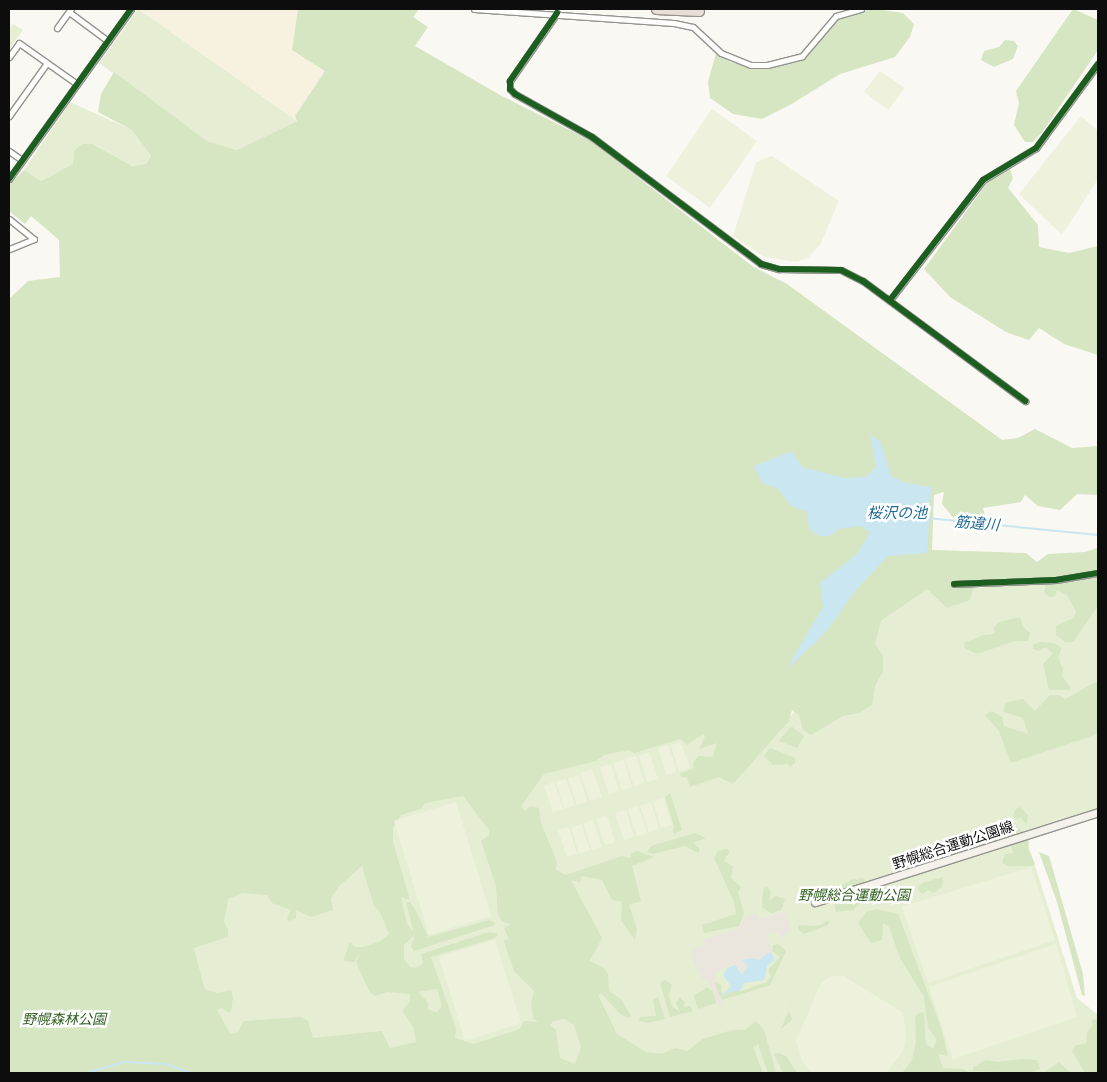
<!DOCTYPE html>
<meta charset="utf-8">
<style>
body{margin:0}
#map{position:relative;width:1107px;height:1082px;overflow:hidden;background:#faf8f2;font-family:"Crimson Pro","Noto Sans JP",serif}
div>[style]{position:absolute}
.farmland>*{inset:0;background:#f6f2df}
.green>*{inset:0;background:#e5eed3}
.forest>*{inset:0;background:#d6e5c2}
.pitch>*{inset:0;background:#eef2dd}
.plaza>*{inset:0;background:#eae6de}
.water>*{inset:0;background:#cae6f1}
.stream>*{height:2px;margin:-1px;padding:0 1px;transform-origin:1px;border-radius:1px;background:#cae6f1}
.roads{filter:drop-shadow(1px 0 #949390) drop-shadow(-1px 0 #949390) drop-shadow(0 1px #949390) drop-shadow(0 -1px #949390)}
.street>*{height:5px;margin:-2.5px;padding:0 2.5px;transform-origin:2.5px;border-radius:2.5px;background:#fefefd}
.secondary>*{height:7px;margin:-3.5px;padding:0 3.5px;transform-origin:3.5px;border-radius:3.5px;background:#f4f2ea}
.highway>*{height:9px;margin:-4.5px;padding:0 4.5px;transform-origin:4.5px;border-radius:4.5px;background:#e8ded6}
.cycleway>*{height:6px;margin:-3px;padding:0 3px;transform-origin:3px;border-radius:3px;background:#1b5e20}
span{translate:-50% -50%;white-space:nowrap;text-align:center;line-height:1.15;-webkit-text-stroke:5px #fff;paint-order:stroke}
.street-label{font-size:14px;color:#0d0d0d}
.park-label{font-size:14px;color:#326022;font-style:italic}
.water-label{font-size:15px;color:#1f6995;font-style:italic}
.frame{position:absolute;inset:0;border:10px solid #0d0d0d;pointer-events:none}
</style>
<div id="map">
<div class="farmland">
<div style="clip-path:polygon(138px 9px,298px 9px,292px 50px,326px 70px,295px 116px,297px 121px)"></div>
</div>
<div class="green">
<div style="clip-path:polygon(138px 9px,297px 121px,237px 150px,207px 141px,99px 63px)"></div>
<div style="clip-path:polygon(13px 24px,23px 30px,10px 48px,9px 30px)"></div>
<div style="clip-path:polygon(70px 102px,132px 130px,151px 156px,146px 164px,132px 166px,94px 144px,74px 151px,73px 164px,41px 181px,24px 170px)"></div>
<div style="clip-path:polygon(929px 574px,941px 590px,1064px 582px,1098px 576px,1098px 808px,1024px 831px,1077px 998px,1098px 1015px,1098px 1073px,9px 1073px,9px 920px,205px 989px,194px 948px,227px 895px,258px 891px,374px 814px,763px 687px,773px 736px,847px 651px)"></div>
</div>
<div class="forest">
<div style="clip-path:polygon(evenodd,298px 9px,419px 9px,413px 17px,428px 27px,415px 46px,500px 95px,591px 141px,752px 266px,787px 284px,1002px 440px,1018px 438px,1035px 429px,1072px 448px,1098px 446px,1098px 495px,1077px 494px,1060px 510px,1038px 506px,1025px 495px,1021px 502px,983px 508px,986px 519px,978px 523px,955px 520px,942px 504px,944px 492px,934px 495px,932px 550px,1026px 553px,1037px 562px,1048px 554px,1085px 552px,1098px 548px,1098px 606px,1073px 642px,1065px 642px,1056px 635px,1056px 626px,1074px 618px,1076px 612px,1067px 595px,1057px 590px,1055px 596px,1049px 597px,1044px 592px,1046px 586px,1034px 578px,992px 579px,975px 583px,970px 600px,947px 608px,927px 589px,881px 621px,875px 644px,883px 656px,883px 672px,875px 686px,872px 705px,859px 713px,843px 716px,811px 735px,803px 730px,799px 715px,792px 710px,789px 721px,733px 784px,719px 777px,690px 787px,687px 778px,681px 777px,680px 774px,694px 768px,693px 763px,698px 756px,713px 757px,717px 743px,699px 749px,705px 737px,703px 734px,687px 745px,681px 739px,634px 753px,629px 750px,604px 755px,596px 761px,544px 774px,521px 806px,524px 811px,530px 806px,539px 808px,541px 823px,557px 862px,556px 870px,566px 875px,622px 856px,630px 858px,632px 853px,637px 851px,654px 857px,632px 866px,641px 901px,629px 905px,637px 929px,635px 940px,621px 921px,622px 902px,612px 900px,602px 880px,582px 876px,580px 882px,571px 880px,602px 938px,590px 961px,604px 968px,608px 974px,609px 991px,621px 999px,631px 1016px,630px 1018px,621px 1015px,601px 993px,598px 995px,617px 1034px,646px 1052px,662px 1054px,675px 1048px,687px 1051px,703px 1039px,732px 1030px,745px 1030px,756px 1021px,764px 1030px,776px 1073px,768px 1073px,758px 1044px,753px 1047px,763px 1073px,9px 1073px,9px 299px,28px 281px,60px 277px,59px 240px,31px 216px,25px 224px,9px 211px,9px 185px,24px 170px,41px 181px,73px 164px,74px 151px,82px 144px,93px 144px,132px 166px,146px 164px,151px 156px,132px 130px,98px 112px,101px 94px,114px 72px,207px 141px,237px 150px,297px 121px,295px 116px,325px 71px,292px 50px,298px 9px,463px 796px,489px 830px,489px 835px,481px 841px,496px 886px,498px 914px,502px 921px,511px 924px,504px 928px,509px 940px,505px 939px,504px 942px,514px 971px,534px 991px,531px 1003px,533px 1018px,538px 1022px,524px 1021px,520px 1029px,474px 1044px,455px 1038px,456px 1028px,431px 957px,495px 938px,498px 934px,489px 932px,421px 954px,423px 963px,416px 968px,410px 967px,404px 959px,404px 945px,415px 935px,411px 946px,414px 951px,495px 925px,494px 922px,489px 920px,428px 937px,415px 909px,410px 902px,406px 902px,414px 933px,407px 924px,401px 897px,410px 900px,393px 842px,393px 828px,401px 815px,421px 809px,425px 803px,463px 796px,298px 9px,362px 866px,374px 906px,380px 912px,389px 934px,379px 942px,363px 947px,355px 947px,350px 942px,343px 961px,354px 962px,361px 951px,356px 962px,369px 991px,375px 996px,387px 992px,410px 994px,410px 1002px,402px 1011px,414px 1028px,416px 1042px,390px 1048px,382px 1031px,313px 1038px,308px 1021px,301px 1017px,244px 1021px,237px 1033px,230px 1034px,217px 1010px,222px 1008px,229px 1013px,231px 1011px,233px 997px,231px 990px,217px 993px,205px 989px,194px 948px,228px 937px,228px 929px,224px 922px,228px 899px,243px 893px,267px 895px,272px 903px,291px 910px,287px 918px,289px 921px,296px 918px,296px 910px,311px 917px,333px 910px,331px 898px,339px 886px,362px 866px,298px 9px,437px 989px,442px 1006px,437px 1013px,428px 1009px,428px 1002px,418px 992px,437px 989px,298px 9px,565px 1019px,574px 1025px,581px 1047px,575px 1064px,560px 1058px,556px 1030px,550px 1025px,553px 1021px,565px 1019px)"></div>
<div style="clip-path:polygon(877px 9px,903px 13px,914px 24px,910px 37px,895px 57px,840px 74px,790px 105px,762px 119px,733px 114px,710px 98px,708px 82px,716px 53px,730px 62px,759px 69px,799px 62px,835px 22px,856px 12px)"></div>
<div style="clip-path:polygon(1073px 9px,1098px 20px,1098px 50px,1043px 131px,1033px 142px,1025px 142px,1014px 125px,1019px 103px,1016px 91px)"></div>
<div style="clip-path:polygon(1005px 40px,1014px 41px,1018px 46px,1013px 59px,994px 67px,981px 60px,984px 51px,999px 47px)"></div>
<div style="clip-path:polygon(1010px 169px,1013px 178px,1008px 188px,1038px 225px,1039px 247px,1069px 253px,1098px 246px,1098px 355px,1064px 344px,1039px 328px,1029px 340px,1006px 332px,950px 297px,924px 269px,987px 183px)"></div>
<div style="clip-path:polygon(1020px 617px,1023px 627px,1030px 633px,1028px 641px,1015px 641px,977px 654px,965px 648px,964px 643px,983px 635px,995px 634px,994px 627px,999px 622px)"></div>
<div style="clip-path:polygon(1039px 642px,1054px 643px,1062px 648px,1058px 657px,1063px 669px,1062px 676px,1071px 688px,1069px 690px,1049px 690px,1043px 664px,1053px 653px,1045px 647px,1039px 651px,1033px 649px,1033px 645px)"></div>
<div style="clip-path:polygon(1098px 681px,1098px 734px,1011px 763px,999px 731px,985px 715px,992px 711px,1002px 717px,1004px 726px,1028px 734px,1023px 718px,1004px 712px,1005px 703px,1023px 699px,1035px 711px,1050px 695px,1059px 695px,1065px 699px)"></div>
<div style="clip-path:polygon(791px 726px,804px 736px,797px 748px,779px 741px)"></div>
<div style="clip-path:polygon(770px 748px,795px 758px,795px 763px,790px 767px,788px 764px,773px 765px,764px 756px)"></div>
<div style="clip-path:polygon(670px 793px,682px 830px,673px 834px,674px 826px,665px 797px)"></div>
<div style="clip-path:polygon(1020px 807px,1028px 815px,1027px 825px,1021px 818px,1015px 819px,1013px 816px,1015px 810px)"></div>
<div style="clip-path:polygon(1014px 822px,1029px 840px,1028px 849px,1035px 864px,1031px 866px,1007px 866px,1002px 862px,1005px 854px,1013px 853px,1011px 845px,1016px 838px,1009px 838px,1006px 831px)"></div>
<div style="clip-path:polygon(695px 833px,706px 838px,693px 843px,700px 849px,698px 853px,685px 846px,653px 854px,647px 852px,651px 846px)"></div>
<div style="clip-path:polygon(726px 849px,730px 851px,724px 861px,733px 866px,731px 878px,741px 887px,738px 892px,744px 913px,739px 926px,704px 933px,702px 925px,736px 914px,734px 902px,714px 858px,718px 851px)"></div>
<div style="clip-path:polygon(1039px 852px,1049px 856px,1083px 974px,1085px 996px,1082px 995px,1057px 902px)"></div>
<div style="clip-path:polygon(914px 857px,920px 860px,917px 866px,910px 869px,907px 866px,906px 870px,897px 872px,897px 864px)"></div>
<div style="clip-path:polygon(859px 877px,864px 878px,866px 888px,875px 888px,877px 901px,874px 904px,865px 899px,853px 910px,836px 912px,834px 903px,840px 899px,838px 887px,854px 879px,859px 880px)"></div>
<div style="clip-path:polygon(943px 877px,942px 887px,934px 893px,928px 890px,922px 894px,917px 888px,922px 883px)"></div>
<div style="clip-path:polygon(767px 887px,771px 891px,769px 901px,776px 896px,785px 899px,781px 910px,772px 913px,762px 908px,763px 889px)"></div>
<div style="clip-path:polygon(876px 909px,898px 914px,941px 1027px,948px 1056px,938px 1054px,943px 1068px,963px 1069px,969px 1073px,902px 1073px,912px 1060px,916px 1042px,915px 1016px,922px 1012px,924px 1015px,926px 1044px,933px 1049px,937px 1040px,928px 1027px,924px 997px,900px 958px,889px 927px,883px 923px,882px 940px,871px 943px,858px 923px,866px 912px)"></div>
<div style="clip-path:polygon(829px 920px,828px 925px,804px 934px,798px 929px,798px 925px,818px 926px)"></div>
<div style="clip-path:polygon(778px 944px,786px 951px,770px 985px,722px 1000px,714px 987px,715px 982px,722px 985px,721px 992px,725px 995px,731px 991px,742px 991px,767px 982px,771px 976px,768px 970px,780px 957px,772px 951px,773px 945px)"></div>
<div style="clip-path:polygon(665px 980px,672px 985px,669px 995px,672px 1007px,680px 1011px,676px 1003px,680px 997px,685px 1003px,683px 1007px,690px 1006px,693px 1011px,670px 1017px,660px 983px)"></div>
<div style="clip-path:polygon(707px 987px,714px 992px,716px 1003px,698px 1009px,694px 996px)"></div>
<div style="clip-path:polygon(658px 997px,665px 1019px,647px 1023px,639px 1021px,640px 1017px,656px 1016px,653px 999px)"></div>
<div style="clip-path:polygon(794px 998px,789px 1011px,792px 1020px,781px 1029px)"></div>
<div style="clip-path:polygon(1098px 1019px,1098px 1073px,1085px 1073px,1072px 1051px,1076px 1045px,1086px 1044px,1087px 1032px,1093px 1025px,1091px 1020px)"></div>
<div style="clip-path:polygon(778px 1053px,786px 1056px,797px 1073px,783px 1073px,774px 1054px)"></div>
<div style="clip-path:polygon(1021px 1059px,1037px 1060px,1040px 1069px,1029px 1073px,973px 1071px,973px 1067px,986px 1060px,997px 1062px)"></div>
<div style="clip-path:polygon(1059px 1062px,1071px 1073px,1044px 1073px,1045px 1072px)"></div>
</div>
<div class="pitch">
<div style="clip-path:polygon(880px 71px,905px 88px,888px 110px,864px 92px)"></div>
<div style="clip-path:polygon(712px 109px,757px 141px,710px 208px,666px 176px)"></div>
<div style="clip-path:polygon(1081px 116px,1098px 131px,1098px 179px,1062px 235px,1019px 194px)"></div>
<div style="clip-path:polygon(772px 156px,839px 201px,820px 245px,809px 257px,797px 262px,764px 257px,733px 236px,756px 162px)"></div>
<div style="clip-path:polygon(681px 742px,690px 768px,679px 772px,671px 745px)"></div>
<div style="clip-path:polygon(668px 745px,677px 771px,666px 775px,658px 748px)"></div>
<div style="clip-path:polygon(649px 752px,658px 779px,647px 782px,639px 756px)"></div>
<div style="clip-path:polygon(636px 756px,644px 783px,634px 786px,625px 759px)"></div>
<div style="clip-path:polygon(624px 760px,632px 787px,622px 790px,613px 763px)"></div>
<div style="clip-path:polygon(611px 764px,619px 791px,609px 794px,600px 767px)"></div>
<div style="clip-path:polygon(592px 769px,602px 797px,590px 800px,580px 773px)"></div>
<div style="clip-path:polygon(579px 775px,587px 801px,577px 805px,568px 778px)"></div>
<div style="clip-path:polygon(566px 779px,575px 805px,564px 809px,556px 782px)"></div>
<div style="clip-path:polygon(554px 782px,563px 809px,553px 812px,544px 786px)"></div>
<div style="clip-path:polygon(663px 798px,672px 825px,661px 828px,653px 801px)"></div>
<div style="clip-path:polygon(456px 802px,491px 916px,429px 935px,394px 821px)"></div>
<div style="clip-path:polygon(651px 802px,659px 829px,649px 832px,640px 806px)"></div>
<div style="clip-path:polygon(638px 806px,647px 833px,637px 836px,628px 809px)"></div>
<div style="clip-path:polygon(626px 810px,634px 836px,624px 840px,615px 813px)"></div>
<div style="clip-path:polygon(607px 815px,615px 842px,605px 845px,596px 819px)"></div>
<div style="clip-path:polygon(593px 820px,602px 847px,592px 850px,583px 823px)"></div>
<div style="clip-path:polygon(581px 824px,590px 850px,579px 854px,571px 827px)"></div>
<div style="clip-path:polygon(569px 827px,577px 854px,567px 857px,558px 830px)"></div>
<div style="clip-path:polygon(1031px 867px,1055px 940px,928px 983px,902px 907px)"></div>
<div style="clip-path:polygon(495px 940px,521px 1023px,465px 1041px,439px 957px)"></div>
<div style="clip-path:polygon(1056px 944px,1077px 1017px,953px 1059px,929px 987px)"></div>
<div style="clip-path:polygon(831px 976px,844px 976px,903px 1013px,906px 1038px,903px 1051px,886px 1073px,812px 1073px,803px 1063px,796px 1041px,821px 983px)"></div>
</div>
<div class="plaza">
<div style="clip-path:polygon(786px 911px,791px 930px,782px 937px,775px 932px,767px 934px,771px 952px,748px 966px,742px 975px,733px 964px,717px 972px,714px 982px,723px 1004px,718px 1006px,709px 982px,703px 980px,692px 960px,691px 950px,705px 945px,704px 939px,739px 929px,745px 917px,757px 913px,759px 919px)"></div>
</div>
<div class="water">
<div style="clip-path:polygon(870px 435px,881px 442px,891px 476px,906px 483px,931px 487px,927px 553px,888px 556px,855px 591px,827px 631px,786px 670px,823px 607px,820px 583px,856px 555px,870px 532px,860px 526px,839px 529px,829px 536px,819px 536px,809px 529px,807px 512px,791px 506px,777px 488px,762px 483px,754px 466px,792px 451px,802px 467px,845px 478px,866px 477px,876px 467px)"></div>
<div style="clip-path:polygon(771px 952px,775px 960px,767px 966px,764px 980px,744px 983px,740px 991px,729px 992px,720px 998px,731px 986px,723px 975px,727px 968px,735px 965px,742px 975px,748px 966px,742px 960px,751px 958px,758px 960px)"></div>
</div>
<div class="stream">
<div style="left:927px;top:518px;width:172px;rotate:5.7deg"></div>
<div style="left:123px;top:1062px;width:43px;rotate:2.7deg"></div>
<div style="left:166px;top:1064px;width:27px;rotate:20deg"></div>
<div style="left:86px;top:1073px;width:36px;rotate:-16deg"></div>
</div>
<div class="roads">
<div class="street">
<div style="left:474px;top:9px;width:200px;rotate:4deg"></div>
<div style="left:674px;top:23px;width:19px;rotate:12deg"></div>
<div style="left:693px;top:27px;width:38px;rotate:43deg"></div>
<div style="left:721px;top:53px;width:32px;rotate:22deg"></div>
<div style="left:751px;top:65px;width:16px"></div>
<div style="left:767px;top:65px;width:36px;rotate:-14deg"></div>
<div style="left:802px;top:56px;width:52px;rotate:-49.6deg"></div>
<div style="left:836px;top:16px;width:26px;rotate:-16deg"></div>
<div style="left:69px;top:12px;width:49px;rotate:36.6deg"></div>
<div style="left:557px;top:13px;width:83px;rotate:124.7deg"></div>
<div style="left:510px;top:81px;width:8px;rotate:90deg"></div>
<div style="left:510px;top:89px;width:7px;rotate:45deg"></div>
<div style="left:515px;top:94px;width:88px;rotate:29.2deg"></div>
<div style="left:592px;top:137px;width:211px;rotate:36.9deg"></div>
<div style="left:761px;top:264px;width:19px;rotate:16deg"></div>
<div style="left:779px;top:269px;width:62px;rotate:0.9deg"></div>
<div style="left:841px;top:270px;width:25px;rotate:27deg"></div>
<div style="left:863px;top:281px;width:202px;rotate:36.5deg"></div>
<div style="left:57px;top:28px;width:24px;rotate:-54deg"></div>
<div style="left:9px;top:57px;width:17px;rotate:-54deg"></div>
<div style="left:19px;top:43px;width:71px;rotate:35.3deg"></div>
<div style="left:9px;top:116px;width:65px;rotate:-54.4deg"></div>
<div style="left:9px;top:151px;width:16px;rotate:35deg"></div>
<div style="left:9px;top:179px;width:209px;rotate:-54.3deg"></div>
<div style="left:9px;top:219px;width:32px;rotate:39deg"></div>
<div style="left:34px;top:239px;width:27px;rotate:158deg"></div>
<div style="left:890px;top:300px;width:152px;rotate:-52.2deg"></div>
<div style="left:983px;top:180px;width:62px;rotate:-31.1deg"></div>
<div style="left:1036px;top:148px;width:104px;rotate:-53.6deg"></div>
<div style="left:954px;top:584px;width:102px;rotate:-2.2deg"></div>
<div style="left:1056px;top:580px;width:43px;rotate:-9.5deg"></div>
</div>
<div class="secondary">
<div style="left:815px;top:902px;width:297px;rotate:-17.6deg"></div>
</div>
<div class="highway">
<div style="left:656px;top:9px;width:43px;rotate:2.7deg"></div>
</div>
</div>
<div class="cycleway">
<div style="left:557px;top:13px;width:83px;rotate:124.7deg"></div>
<div style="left:510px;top:81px;width:8px;rotate:90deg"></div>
<div style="left:510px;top:89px;width:7px;rotate:45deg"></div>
<div style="left:515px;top:94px;width:88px;rotate:29.2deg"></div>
<div style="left:592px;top:137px;width:211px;rotate:36.9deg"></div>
<div style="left:761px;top:264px;width:19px;rotate:16deg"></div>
<div style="left:779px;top:269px;width:62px;rotate:0.9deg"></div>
<div style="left:841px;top:270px;width:25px;rotate:27deg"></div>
<div style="left:863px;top:281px;width:202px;rotate:36.5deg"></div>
<div style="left:9px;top:179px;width:209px;rotate:-54.3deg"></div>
<div style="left:890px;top:300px;width:152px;rotate:-52.2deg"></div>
<div style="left:983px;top:180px;width:62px;rotate:-31.1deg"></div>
<div style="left:1036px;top:148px;width:104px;rotate:-53.6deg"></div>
<div style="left:954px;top:584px;width:102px;rotate:-2.2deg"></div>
<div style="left:1056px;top:580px;width:43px;rotate:-9.5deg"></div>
</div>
<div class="street-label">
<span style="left:953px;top:845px;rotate:-18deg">野幌総合運動公園線</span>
</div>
<div class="park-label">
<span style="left:854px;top:895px">野幌総合運動公園</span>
<span style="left:64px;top:1019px">野幌森林公園</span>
</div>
<div class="water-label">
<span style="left:897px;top:514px">桜沢の池</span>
<span style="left:977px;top:524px;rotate:5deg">筋違川</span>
</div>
<div class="frame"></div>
</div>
